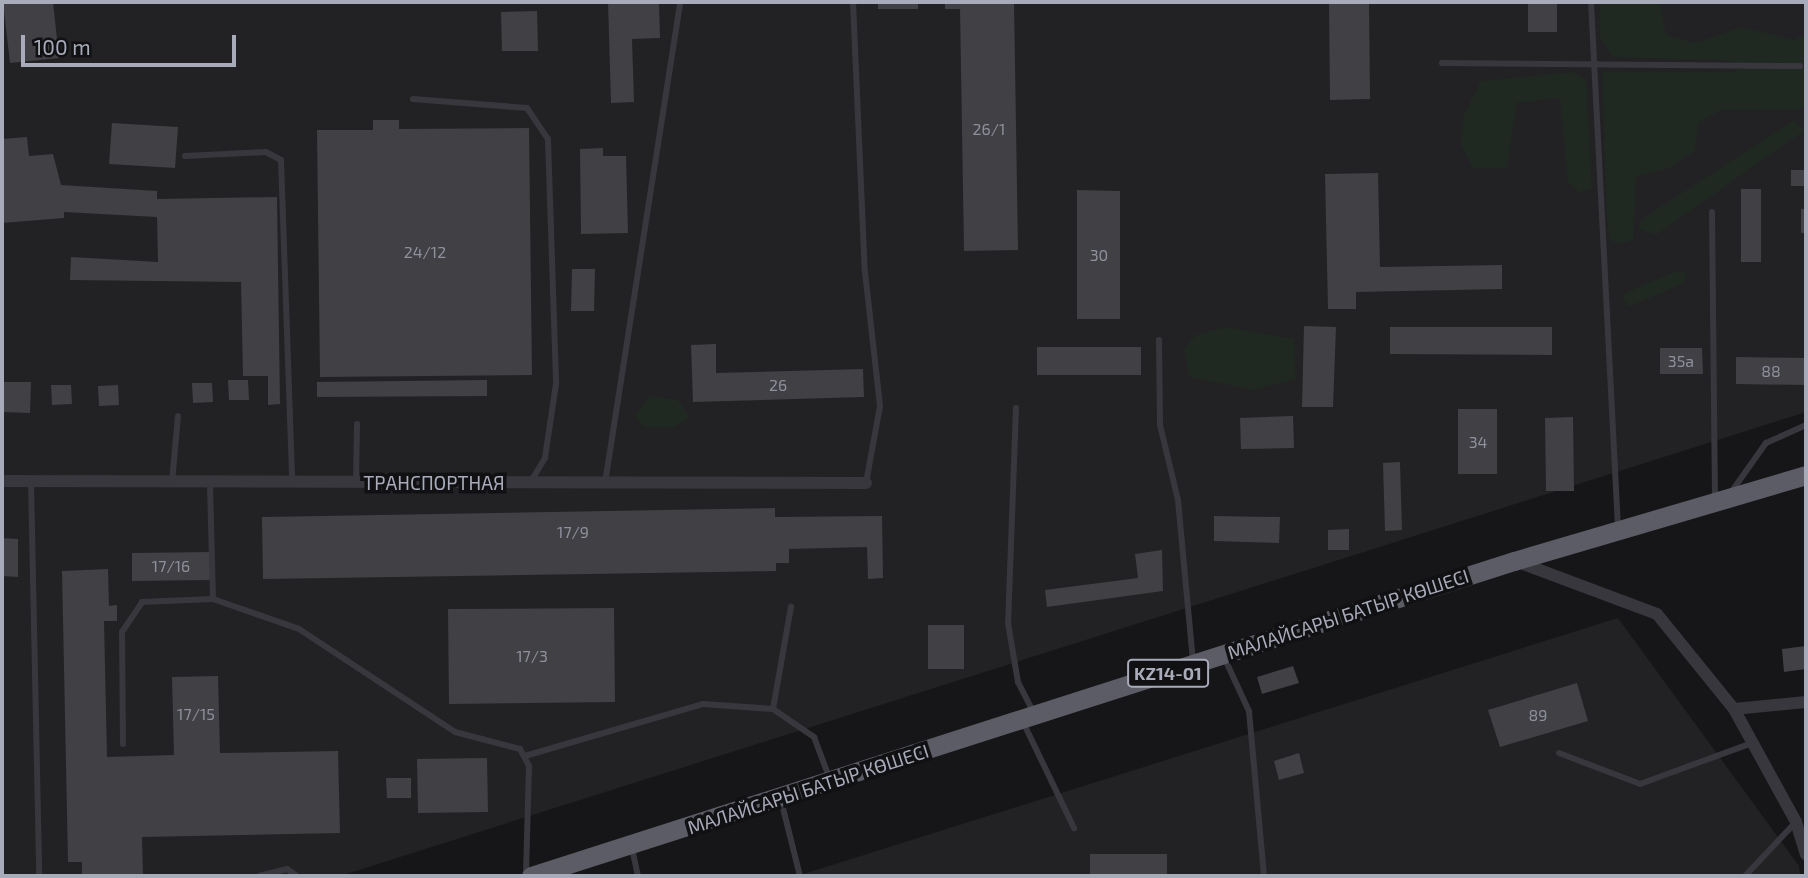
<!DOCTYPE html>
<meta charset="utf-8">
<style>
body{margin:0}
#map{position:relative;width:1808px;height:878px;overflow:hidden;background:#161618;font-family:"Exo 2",sans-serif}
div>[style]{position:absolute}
.built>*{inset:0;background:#222225}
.green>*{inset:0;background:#202822}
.building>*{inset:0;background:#404045}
.service>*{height:6px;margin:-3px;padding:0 3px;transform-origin:3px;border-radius:3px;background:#37373d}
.minor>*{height:12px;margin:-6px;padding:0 6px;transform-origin:6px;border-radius:6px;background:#37373d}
.trunk>*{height:19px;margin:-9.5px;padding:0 9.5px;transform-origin:9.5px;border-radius:9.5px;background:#5b5c65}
span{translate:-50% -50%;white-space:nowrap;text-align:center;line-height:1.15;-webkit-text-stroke:7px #111113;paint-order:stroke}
.number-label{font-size:16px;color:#8e909c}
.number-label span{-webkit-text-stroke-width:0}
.shield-label span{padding:2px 5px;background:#111113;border:2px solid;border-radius:5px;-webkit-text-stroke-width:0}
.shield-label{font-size:18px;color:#a8abb9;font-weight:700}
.street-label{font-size:19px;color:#a8abb9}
.frame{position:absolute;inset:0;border:4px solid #a8abb9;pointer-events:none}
.scale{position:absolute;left:21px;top:35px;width:215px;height:32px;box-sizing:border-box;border:4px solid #a8abb9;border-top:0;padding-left:9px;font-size:21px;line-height:24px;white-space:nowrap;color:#a8abb9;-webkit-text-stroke:5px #111113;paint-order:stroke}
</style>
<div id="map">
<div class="built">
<div style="clip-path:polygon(2px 2px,1806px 2px,1806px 412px,340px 876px,2px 876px)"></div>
<div style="clip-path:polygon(1618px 618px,1799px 866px,1800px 876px,797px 876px)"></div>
</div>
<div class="green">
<div style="clip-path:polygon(1600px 2px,1660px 2px,1666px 35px,1696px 43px,1741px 27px,1794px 40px,1806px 34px,1806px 109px,1721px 110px,1698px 123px,1695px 151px,1669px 168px,1636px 177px,1633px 240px,1619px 244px,1610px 240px,1607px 219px,1602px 72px,1736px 72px,1732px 61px,1612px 57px,1600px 37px)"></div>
<div style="clip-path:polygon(1573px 72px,1586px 79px,1592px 188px,1580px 193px,1568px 183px,1560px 98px,1517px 103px,1507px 169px,1473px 168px,1461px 144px,1464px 115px,1481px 81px)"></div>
<div style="clip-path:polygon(1794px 120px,1804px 131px,1656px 235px,1638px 228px,1642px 219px)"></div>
<div style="clip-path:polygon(1676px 271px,1687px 272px,1683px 284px,1628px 307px,1621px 295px)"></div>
<div style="clip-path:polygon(1226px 327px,1294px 339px,1296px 379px,1254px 390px,1189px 377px,1184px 349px,1196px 335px)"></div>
<div style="clip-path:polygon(650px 396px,678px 400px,690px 418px,674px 427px,643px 427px,635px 415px)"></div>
</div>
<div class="building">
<div style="clip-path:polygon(3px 2px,53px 2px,59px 58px,10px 63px)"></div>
<div style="clip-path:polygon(608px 2px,659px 2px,660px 38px,632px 39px,634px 102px,611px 103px)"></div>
<div style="clip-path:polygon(878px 2px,918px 2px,918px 9px,878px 9px)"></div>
<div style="clip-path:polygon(945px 2px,1014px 2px,1018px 250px,964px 251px,960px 9px,945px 9px)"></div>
<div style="clip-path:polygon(1329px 2px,1369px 2px,1370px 99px,1330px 100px)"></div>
<div style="clip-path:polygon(1528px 2px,1557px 2px,1557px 32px,1528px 32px)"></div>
<div style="clip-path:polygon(537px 11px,538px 51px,502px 51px,501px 12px)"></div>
<div style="clip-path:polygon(373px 120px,399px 120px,399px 129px,529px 128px,532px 375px,320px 377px,317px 130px,373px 130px)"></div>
<div style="clip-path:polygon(112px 123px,178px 127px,175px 168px,109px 164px)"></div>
<div style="clip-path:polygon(27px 137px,29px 156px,53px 154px,61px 185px,157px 191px,157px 199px,277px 197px,280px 404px,268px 405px,268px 376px,243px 376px,241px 282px,70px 280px,71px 257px,158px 262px,157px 217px,64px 212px,64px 218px,2px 223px,2px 139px)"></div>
<div style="clip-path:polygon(603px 148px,603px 156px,626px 156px,628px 233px,581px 234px,580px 149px)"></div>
<div style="clip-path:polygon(1791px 170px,1806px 170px,1806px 186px,1791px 186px)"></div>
<div style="clip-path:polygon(1378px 173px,1380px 267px,1502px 265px,1502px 289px,1356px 292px,1356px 309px,1328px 309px,1325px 174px)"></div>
<div style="clip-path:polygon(1741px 189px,1761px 189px,1761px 262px,1741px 262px)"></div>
<div style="clip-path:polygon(1077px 190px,1120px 191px,1120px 319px,1077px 319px)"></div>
<div style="clip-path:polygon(1801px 209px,1806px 209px,1806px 233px,1801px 233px)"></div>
<div style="clip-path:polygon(572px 269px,595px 269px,594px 311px,571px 311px)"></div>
<div style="clip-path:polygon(1304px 326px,1336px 327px,1333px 407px,1302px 407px)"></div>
<div style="clip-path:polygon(1390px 327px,1552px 327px,1552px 355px,1390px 354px)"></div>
<div style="clip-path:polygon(716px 344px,716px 373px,863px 369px,864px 397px,693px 402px,691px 345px)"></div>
<div style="clip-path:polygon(1037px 347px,1141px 347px,1141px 375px,1037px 375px)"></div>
<div style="clip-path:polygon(1660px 348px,1702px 348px,1703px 374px,1660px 374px)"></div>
<div style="clip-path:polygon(1736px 357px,1806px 358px,1806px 385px,1736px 384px)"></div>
<div style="clip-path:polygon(228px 380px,248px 380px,249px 400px,229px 400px)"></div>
<div style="clip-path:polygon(487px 380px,487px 396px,317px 397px,317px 382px)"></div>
<div style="clip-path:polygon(2px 382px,31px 382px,30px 413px,2px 412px)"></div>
<div style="clip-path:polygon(192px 383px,212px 383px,213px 402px,193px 403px)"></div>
<div style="clip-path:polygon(51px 385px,71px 385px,72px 404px,52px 405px)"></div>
<div style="clip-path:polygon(118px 385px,119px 405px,99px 406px,98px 386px)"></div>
<div style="clip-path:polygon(1458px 409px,1497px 409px,1497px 474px,1458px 474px)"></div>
<div style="clip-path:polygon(1293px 416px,1294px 448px,1241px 449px,1240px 418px)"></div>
<div style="clip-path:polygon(1573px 417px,1574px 491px,1546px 491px,1545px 418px)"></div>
<div style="clip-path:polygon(1400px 462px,1402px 530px,1385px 531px,1383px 463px)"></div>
<div style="clip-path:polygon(775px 508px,775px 517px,882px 516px,883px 578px,868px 579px,867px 547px,789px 549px,789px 563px,776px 563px,776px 571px,263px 579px,262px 517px)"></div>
<div style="clip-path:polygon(1214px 516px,1280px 517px,1279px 543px,1214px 541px)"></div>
<div style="clip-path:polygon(1349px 529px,1349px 550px,1328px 550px,1328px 530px)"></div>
<div style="clip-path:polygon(2px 538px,18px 539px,18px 577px,2px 576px)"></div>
<div style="clip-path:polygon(1162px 550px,1163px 591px,1047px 607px,1045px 590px,1138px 578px,1135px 554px)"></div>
<div style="clip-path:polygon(211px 552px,211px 580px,132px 581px,132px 553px)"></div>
<div style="clip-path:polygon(108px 569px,109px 606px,117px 605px,117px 621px,104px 621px,107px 757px,174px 755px,172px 677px,218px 676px,220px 753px,338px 751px,340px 833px,142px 837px,143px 876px,82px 876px,82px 862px,68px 862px,62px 571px)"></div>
<div style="clip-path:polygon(614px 608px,615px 702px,449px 704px,448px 609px)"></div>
<div style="clip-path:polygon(928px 625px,964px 625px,964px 669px,928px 669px)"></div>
<div style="clip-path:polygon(1806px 646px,1806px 669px,1784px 672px,1782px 649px)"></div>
<div style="clip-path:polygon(1293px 666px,1299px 683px,1262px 694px,1257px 677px)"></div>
<div style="clip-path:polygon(1577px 683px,1588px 721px,1500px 747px,1488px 710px)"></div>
<div style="clip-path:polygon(1299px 753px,1304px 773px,1279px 780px,1274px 761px)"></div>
<div style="clip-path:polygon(487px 758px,488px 812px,418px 813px,417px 759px)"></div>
<div style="clip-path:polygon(386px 778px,411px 778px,411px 798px,387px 798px)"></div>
<div style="clip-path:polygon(1090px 854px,1167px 854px,1167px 876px,1090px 876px)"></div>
</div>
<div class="service">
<div style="left:853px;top:2px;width:270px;rotate:87.5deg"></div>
<div style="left:865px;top:272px;width:135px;rotate:83.6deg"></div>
<div style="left:880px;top:406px;width:78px;rotate:100.3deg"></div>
<div style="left:1591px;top:2px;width:527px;rotate:87.06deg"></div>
<div style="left:1442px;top:63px;width:358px;rotate:0.5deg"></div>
<div style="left:413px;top:99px;width:114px;rotate:4.5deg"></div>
<div style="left:527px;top:108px;width:37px;rotate:56deg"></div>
<div style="left:548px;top:139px;width:245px;rotate:88.1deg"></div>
<div style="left:556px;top:384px;width:75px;rotate:98.5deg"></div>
<div style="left:545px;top:458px;width:27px;rotate:121deg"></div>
<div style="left:185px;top:156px;width:81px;rotate:-2.8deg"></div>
<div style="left:266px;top:152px;width:17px;rotate:28deg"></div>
<div style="left:281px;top:160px;width:321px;rotate:88deg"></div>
<div style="left:1712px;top:212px;width:286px;rotate:89.4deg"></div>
<div style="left:1159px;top:340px;width:85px;rotate:89.3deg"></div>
<div style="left:1160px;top:425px;width:77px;rotate:76.5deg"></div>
<div style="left:1178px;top:500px;width:163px;rotate:84.7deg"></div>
<div style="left:1016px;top:408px;width:215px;rotate:92.1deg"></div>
<div style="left:1008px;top:623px;width:60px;rotate:80.4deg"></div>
<div style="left:1018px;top:682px;width:33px;rotate:63deg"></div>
<div style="left:31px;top:482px;width:394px;rotate:88.8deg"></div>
<div style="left:172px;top:482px;width:66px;rotate:-84.8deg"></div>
<div style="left:356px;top:482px;width:58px;rotate:-89deg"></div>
<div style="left:605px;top:483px;width:487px;rotate:-81.1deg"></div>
<div style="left:1732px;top:491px;width:59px;rotate:-54.7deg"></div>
<div style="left:1766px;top:443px;width:44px;rotate:-24.2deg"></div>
<div style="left:213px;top:599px;width:91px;rotate:19.2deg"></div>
<div style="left:299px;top:629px;width:187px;rotate:33.4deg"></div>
<div style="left:455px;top:732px;width:67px;rotate:14.7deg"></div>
<div style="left:520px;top:749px;width:19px;rotate:62deg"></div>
<div style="left:529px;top:766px;width:109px;rotate:91.6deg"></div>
<div style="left:1224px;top:657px;width:60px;rotate:65.2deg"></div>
<div style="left:1249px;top:711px;width:166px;rotate:84.8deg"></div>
<div style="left:773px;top:709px;width:104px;rotate:-80deg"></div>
<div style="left:1023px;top:722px;width:118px;rotate:64.3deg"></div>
<div style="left:123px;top:744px;width:112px;rotate:-90.5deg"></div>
<div style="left:122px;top:632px;width:36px;rotate:-56deg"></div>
<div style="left:142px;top:602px;width:71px;rotate:-2.4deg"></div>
<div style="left:213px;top:599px;width:117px;rotate:-91.5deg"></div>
<div style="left:1559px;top:753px;width:87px;rotate:20.9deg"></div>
<div style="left:1640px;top:784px;width:119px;rotate:-20.1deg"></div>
<div style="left:525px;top:756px;width:185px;rotate:-16.3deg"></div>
<div style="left:703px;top:704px;width:70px;rotate:4.1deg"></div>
<div style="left:773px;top:709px;width:50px;rotate:34.3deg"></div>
<div style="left:814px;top:737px;width:43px;rotate:69.4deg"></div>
<div style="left:781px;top:800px;width:78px;rotate:76deg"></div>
<div style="left:632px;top:848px;width:29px;rotate:78deg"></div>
<div style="left:259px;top:876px;width:29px;rotate:-14deg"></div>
<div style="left:287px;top:869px;width:12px;rotate:35deg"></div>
<div style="left:1745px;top:876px;width:73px;rotate:-46.7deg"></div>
</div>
<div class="minor">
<div style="left:2px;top:481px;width:864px;rotate:0.13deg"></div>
<div style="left:1518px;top:562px;width:148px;rotate:20.5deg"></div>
<div style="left:1657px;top:614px;width:122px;rotate:51deg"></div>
<div style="left:1734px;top:709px;width:129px;rotate:61.2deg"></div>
<div style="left:1796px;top:822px;width:34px;rotate:73deg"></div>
<div style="left:1734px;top:709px;width:72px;rotate:-5.6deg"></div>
</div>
<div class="trunk">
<div style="left:531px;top:876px;width:1032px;rotate:-17.77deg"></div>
<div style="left:1514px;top:561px;width:304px;rotate:-16.4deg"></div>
</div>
<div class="number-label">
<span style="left:989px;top:129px">26/1</span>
<span style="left:425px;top:252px">24/12</span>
<span style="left:1099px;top:255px">30</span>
<span style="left:1681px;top:361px">35а</span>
<span style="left:1771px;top:371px">88</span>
<span style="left:778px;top:385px">26</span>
<span style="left:1478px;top:442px">34</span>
<span style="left:573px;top:532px">17/9</span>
<span style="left:171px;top:566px">17/16</span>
<span style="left:532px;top:656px">17/3</span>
<span style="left:196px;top:714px">17/15</span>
<span style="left:1538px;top:715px">89</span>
</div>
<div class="shield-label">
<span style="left:1168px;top:673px">KZ14-01</span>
</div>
<div class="street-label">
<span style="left:434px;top:483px">ТРАНСПОРТНАЯ</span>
<span style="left:1348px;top:614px;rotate:-18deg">МАЛАЙСАРЫ БАТЫР КӨШЕСІ</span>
<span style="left:808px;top:789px;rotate:-18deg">МАЛАЙСАРЫ БАТЫР КӨШЕСІ</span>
</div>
<div class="frame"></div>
<div class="scale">100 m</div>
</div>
